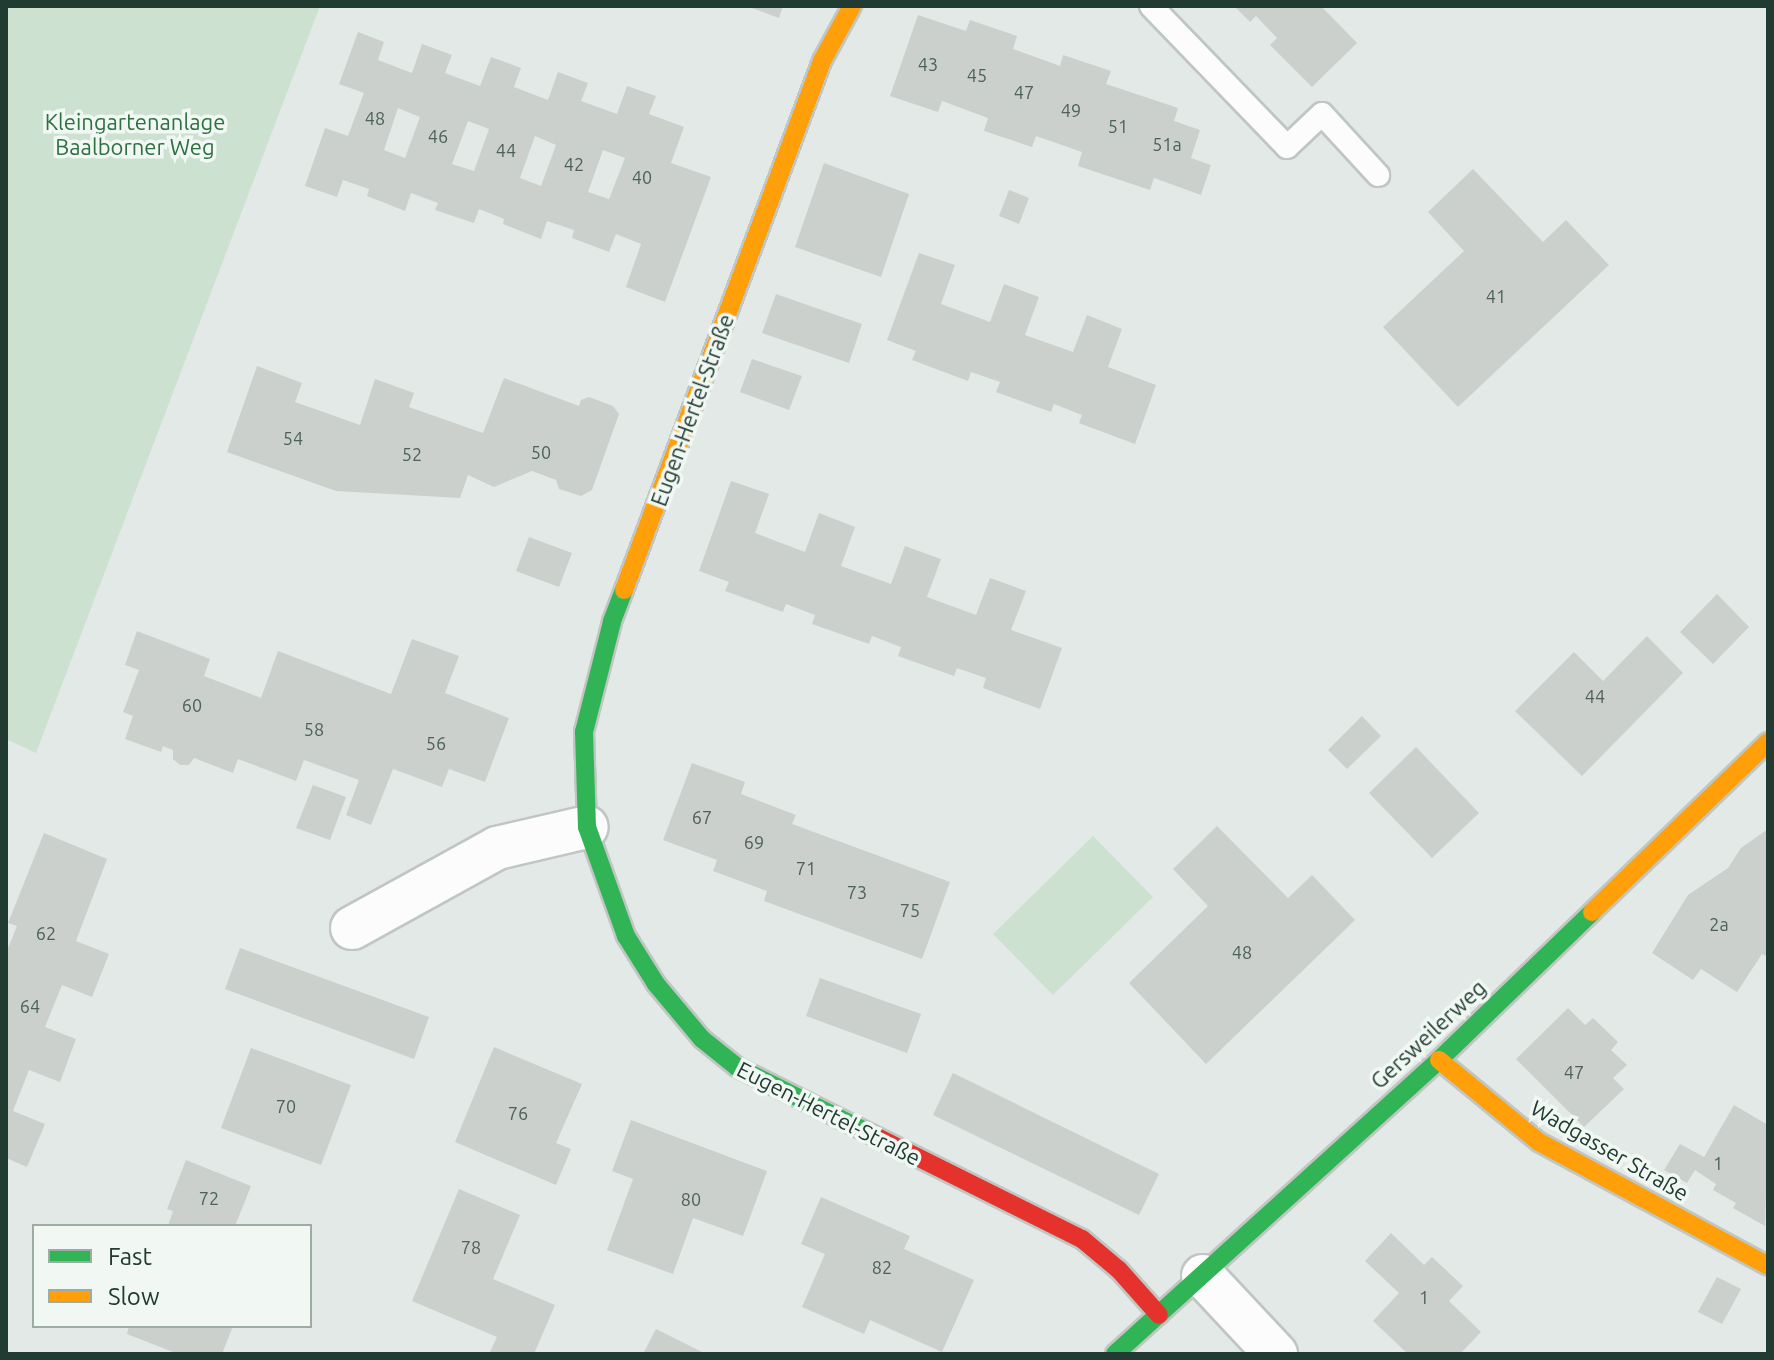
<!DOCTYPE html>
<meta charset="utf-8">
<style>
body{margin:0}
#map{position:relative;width:1774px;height:1360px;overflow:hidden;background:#e3e9e6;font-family:Ubuntu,sans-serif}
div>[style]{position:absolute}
.green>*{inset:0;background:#cde1d1}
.building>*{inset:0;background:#cbd0cd}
.roads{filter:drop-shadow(2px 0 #c0c6c3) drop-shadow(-2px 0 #c0c6c3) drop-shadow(0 2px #c0c6c3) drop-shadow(0 -2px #c0c6c3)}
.lane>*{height:22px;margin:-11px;padding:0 11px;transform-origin:11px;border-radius:11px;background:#fbfcfb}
.street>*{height:42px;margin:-21px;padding:0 21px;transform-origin:21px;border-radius:21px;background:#fbfcfb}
.fast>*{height:18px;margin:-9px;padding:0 9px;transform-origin:9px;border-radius:9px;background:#30b455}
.slow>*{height:18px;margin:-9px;padding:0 9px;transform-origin:9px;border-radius:9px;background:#ff9f0a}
.jam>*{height:18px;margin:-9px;padding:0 9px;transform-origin:9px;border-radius:9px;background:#e5322d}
span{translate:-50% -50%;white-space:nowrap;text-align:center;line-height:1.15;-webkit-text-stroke:7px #f1f8f4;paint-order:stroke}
.number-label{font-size:18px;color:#4d615a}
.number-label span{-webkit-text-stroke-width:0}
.park-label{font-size:22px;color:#2e7041}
.street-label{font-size:22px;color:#223b32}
.frame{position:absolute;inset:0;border:8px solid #223b32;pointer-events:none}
.legend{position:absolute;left:32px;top:1224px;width:280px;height:104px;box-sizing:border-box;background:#f1f8f4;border:2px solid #9eaca6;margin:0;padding:10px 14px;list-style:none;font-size:24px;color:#223b32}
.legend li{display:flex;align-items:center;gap:16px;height:40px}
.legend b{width:40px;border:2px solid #9eaca6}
</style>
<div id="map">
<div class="green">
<div style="clip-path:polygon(6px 6px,320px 6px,36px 753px,6px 739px)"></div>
<div style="clip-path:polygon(1093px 836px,1153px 897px,1053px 995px,993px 934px)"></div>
</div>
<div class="building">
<div style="clip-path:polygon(746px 6px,783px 6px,779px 18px)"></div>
<div style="clip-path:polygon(1234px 6px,1321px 6px,1357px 43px,1312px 87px,1270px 45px,1277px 38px,1256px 16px,1250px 22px)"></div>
<div style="clip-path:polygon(918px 15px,966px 31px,970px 20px,1017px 36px,1013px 49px,1060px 66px,1063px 55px,1111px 71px,1106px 84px,1178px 108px,1174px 121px,1200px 130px,1191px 158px,1211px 165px,1201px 195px,1154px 178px,1150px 190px,1078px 166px,1082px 152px,1036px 136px,1032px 147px,984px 131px,988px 118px,942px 101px,938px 112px,890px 96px)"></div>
<div style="clip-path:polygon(evenodd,358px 32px,384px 42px,378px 60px,412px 73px,422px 44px,452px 55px,445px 73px,480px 86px,491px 57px,521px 68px,514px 87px,548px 100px,558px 72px,588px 83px,581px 101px,617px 114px,627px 86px,656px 96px,649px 114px,684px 127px,671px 163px,711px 177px,665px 302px,626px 287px,641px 244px,616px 234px,609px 252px,572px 238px,574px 230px,547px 221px,541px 239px,503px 224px,504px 219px,479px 209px,474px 223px,435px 210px,438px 203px,411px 193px,405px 211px,367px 196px,369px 189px,343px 180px,337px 197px,305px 186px,325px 128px,348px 136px,364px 93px,339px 84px,358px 32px,398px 108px,420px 117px,405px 158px,384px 150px,398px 108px,358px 32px,468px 121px,489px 129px,474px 171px,452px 164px,468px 121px,358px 32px,535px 136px,556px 145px,541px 186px,520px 178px,535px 136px,358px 32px,603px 150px,625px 158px,609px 199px,588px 192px,603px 150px)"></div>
<div style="clip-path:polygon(824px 163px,909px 194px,881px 277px,795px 247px)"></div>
<div style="clip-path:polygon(1473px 169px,1543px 242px,1566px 220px,1609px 265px,1458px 407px,1383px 327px,1464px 251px,1428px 212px)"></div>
<div style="clip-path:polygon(1009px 190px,1029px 198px,1019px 224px,999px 216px)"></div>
<div style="clip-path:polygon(919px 253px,955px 265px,941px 304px,990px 322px,1004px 284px,1039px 297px,1025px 335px,1073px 352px,1087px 315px,1122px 329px,1108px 367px,1156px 385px,1135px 444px,1079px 423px,1082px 415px,1054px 404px,1051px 412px,996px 392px,1000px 382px,971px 372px,968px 381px,912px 360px,916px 351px,887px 340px)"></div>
<div style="clip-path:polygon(776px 294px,862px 324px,849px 363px,762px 333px)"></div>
<div style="clip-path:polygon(752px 359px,802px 376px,789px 410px,740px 392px)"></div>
<div style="clip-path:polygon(257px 366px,302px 383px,295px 402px,360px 425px,375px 379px,414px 393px,409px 407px,483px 433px,504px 378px,579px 406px,581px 400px,589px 397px,613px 406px,619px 414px,592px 490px,581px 496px,559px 489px,556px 480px,532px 471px,494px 487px,468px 475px,460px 498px,336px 491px,227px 452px)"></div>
<div style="clip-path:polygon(731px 481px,769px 494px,755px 533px,805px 552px,819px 513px,855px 527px,841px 566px,891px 584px,905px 546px,941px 559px,927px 597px,976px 615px,990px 578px,1026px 591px,1011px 630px,1062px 648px,1040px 709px,983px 688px,986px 678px,957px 668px,954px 676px,898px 656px,901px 647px,872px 636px,869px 644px,812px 624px,815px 615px,786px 604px,783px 612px,725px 591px,729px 582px,699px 571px)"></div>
<div style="clip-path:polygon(529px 537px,572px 553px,559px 587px,516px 571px)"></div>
<div style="clip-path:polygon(1717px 594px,1749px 627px,1713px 664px,1680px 632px)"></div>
<div style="clip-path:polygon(137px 631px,210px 659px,204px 676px,261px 698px,278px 651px,391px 694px,412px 639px,459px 656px,445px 693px,509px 718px,485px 782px,449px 769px,442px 787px,393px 769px,371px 825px,346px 815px,359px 780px,304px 760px,296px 781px,238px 759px,233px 773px,194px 758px,189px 765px,180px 765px,173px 759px,173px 750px,163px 746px,161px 752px,125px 739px,133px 716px,123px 712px,139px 670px,125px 665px)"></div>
<div style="clip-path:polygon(1647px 636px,1683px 673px,1582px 776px,1515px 711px,1574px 652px,1603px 681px)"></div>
<div style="clip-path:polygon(1362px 716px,1381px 736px,1347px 769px,1328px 750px)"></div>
<div style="clip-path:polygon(1416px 747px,1479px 813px,1432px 858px,1369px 793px)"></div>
<div style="clip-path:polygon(692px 763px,745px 782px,741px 794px,796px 815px,792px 824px,950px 882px,922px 959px,764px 901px,767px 891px,713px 871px,717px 860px,663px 840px)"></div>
<div style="clip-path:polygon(313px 785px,346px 797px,330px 840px,296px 828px)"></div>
<div style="clip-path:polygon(1217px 826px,1288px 898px,1312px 875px,1355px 920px,1206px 1064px,1129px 983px,1208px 906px,1173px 869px)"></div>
<div style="clip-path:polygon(1768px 829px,1768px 957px,1762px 954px,1737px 992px,1701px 969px,1693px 980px,1652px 953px,1688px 895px,1728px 868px,1741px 848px)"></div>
<div style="clip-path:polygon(44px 833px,107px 859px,76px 941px,109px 954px,92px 997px,62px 985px,45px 1027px,76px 1039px,60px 1082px,29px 1070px,13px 1111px,45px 1124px,27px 1167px,6px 1158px,6px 953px,17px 926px,8px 923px)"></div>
<div style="clip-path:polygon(240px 948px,429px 1017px,414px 1059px,225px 989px)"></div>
<div style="clip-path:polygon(820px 978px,921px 1014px,907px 1053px,806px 1016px)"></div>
<div style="clip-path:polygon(1568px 1008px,1585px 1025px,1593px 1018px,1618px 1042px,1611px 1050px,1627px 1065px,1613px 1078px,1624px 1089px,1584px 1127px,1516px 1059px)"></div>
<div style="clip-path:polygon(494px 1047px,582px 1084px,556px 1143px,571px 1149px,556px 1185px,455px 1142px)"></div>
<div style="clip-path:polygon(251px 1048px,351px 1085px,321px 1165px,221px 1128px)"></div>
<div style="clip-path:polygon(953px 1073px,1159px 1174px,1139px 1215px,933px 1115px)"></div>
<div style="clip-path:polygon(1734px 1105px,1768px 1125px,1765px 1226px,1733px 1208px,1736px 1203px,1713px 1190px,1716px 1184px,1695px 1170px,1687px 1183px,1664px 1170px,1680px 1144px,1704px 1157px)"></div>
<div style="clip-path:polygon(631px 1120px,767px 1171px,743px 1236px,693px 1218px,673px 1274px,607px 1250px,633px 1179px,612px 1171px)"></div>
<div style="clip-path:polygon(186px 1160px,251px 1186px,235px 1226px,168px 1226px,173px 1211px,167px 1209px)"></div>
<div style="clip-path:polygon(459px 1189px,520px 1215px,493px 1279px,555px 1305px,534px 1354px,489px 1354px,497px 1337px,412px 1301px)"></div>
<div style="clip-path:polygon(821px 1197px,910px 1236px,904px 1249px,974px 1280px,942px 1352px,870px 1320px,864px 1334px,802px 1307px,825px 1254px,801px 1244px)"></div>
<div style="clip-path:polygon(1391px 1233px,1424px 1265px,1432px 1257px,1463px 1286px,1449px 1301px,1481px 1332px,1460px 1354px,1408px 1354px,1373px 1321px,1399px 1293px,1365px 1261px)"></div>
<div style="clip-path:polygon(1717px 1277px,1741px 1289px,1722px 1324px,1698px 1312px)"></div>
<div style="clip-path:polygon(129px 1326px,233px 1326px,222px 1354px,178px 1354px,127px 1334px)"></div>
<div style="clip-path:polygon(656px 1329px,706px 1354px,643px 1354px)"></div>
</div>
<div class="roads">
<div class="lane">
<div style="left:1151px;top:6px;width:196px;rotate:46deg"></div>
<div style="left:1287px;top:147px;width:48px;rotate:-43.3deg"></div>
<div style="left:1322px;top:114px;width:83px;rotate:47.4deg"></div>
</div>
<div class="street">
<div style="left:352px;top:928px;width:166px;rotate:-28.9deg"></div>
<div style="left:497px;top:848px;width:92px;rotate:-13.1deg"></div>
<div style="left:1203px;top:1276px;width:107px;rotate:46.9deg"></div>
</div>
<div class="fast">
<div style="left:624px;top:590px;width:34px;rotate:111deg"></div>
<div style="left:612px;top:622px;width:114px;rotate:104.3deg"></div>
<div style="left:584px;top:732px;width:95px;rotate:88.2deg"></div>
<div style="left:587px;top:827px;width:116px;rotate:70.3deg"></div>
<div style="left:626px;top:936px;width:57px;rotate:58deg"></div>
<div style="left:656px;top:984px;width:72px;rotate:50.1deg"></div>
<div style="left:702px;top:1039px;width:45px;rotate:38.7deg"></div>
<div style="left:737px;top:1067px;width:157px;rotate:26.6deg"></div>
<div style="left:1115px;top:1354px;width:438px;rotate:-42.2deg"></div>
<div style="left:1439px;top:1060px;width:213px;rotate:-44deg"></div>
</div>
<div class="slow">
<div style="left:624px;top:590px;width:565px;rotate:-69.48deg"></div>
<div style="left:822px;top:61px;width:63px;rotate:-61.4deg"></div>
<div style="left:1592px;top:912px;width:245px;rotate:-44deg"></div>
<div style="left:1439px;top:1060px;width:129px;rotate:39.4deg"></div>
<div style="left:1539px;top:1142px;width:260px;rotate:28.4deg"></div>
</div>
<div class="jam">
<div style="left:877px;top:1137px;width:229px;rotate:26.5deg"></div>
<div style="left:1082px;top:1239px;width:48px;rotate:40deg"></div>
<div style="left:1119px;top:1270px;width:60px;rotate:48.4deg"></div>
</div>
</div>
<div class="number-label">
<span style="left:928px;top:64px">43</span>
<span style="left:977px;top:75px">45</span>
<span style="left:1024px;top:92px">47</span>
<span style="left:1071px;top:110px">49</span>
<span style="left:375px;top:118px">48</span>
<span style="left:1118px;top:126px">51</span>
<span style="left:438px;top:136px">46</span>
<span style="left:1167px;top:144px">51a</span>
<span style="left:506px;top:150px">44</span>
<span style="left:574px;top:164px">42</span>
<span style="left:642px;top:177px">40</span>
<span style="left:1496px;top:296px">41</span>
<span style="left:293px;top:438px">54</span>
<span style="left:541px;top:452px">50</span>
<span style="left:412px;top:454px">52</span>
<span style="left:1595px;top:696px">44</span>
<span style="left:192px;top:705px">60</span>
<span style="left:314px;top:729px">58</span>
<span style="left:436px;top:743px">56</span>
<span style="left:702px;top:817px">67</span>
<span style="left:754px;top:842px">69</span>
<span style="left:806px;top:868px">71</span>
<span style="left:857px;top:892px">73</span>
<span style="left:910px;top:910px">75</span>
<span style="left:1719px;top:924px">2a</span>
<span style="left:46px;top:933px">62</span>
<span style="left:1242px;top:952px">48</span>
<span style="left:30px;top:1006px">64</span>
<span style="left:1574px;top:1072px">47</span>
<span style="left:286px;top:1106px">70</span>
<span style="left:518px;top:1113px">76</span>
<span style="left:1718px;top:1163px">1</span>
<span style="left:209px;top:1198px">72</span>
<span style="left:691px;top:1199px">80</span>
<span style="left:471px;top:1247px">78</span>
<span style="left:882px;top:1267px">82</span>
<span style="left:1424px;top:1297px">1</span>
</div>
<div class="park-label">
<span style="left:135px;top:134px">Kleingartenanlage<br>Baalborner Weg</span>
</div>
<div class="street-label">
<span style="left:692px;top:410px;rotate:-70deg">Eugen-Hertel-Straße</span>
<span style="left:1428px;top:1034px;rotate:-43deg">Gersweilerweg</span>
<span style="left:829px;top:1113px;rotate:27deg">Eugen-Hertel-Straße</span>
<span style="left:1610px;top:1150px;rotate:30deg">Wadgasser Straße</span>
</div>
<div class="frame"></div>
<ul class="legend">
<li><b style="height:10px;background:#30b455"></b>Fast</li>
<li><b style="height:10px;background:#ff9f0a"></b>Slow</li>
</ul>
</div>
